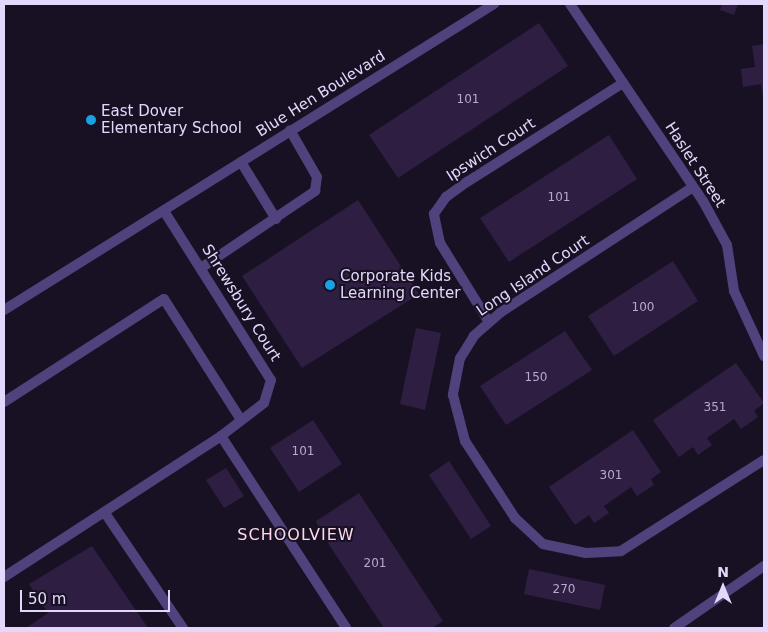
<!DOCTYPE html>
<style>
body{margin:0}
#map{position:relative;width:768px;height:632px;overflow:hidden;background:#181123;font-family:"DejaVu Sans",sans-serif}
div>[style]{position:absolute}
.building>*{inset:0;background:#2e1f42}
.service>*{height:10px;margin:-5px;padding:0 5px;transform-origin:5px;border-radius:5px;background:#51417d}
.minor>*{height:10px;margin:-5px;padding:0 5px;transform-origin:5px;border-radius:5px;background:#51417d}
.dots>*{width:14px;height:14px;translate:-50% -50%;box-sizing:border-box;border:2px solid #181123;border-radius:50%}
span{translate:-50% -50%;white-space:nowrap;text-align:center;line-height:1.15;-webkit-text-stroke:4px #181123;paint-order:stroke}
.number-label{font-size:12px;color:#b6a9cd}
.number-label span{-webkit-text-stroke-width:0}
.street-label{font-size:15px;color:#e3d7fb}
.poi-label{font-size:15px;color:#e3d7fb}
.left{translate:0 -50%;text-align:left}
.neighbourhood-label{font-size:16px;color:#fbd9e7;letter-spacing:1px}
.frame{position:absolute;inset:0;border:5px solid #e3d7fb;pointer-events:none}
.north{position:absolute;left:698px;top:562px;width:50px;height:50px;-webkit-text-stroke:4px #181123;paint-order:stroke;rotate:0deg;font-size:14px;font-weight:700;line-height:20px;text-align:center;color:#e3d7fb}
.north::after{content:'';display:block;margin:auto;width:18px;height:22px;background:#e3d7fb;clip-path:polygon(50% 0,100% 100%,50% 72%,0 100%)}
.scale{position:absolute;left:20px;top:590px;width:150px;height:22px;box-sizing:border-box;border:2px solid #e3d7fb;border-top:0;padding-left:6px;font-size:15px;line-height:18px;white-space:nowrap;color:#e3d7fb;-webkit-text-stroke:4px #181123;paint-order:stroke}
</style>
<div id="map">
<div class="building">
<div style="clip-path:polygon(722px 4px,738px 4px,734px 15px,720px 10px)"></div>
<div style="clip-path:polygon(539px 23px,568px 66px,398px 178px,369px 135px)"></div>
<div style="clip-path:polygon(764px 44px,764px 97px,763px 97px,761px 84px,743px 87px,741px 69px,755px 67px,752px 46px)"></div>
<div style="clip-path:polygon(609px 135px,637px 179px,509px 262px,480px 218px)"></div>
<div style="clip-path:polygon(358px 200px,419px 294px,302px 368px,242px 276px)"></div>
<div style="clip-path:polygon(673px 261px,698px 301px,614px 356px,588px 316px)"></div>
<div style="clip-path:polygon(416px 328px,441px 333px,425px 410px,400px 404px)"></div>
<div style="clip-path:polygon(565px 331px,592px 370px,506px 425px,480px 386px)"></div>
<div style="clip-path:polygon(736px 363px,764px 403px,754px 411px,758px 417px,741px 429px,734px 419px,707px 438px,712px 445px,698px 455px,693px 447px,679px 457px,653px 420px)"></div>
<div style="clip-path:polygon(313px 420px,342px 464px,299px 492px,270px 448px)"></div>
<div style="clip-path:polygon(633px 430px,661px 472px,651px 479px,654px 485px,637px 496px,631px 487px,604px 506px,609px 513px,594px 523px,589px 515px,575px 525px,549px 487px)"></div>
<div style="clip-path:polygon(449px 461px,491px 526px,471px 539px,429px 475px)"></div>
<div style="clip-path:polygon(226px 468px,244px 496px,224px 508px,206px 480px)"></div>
<div style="clip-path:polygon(359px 493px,443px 621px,432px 628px,384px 628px,320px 531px,316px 521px)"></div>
<div style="clip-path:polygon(92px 546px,148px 628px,26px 628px,48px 613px,29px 584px)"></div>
<div style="clip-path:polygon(529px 569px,605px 585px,600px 610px,524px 594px)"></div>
</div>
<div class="service">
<div style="left:241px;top:162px;width:67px;rotate:58.4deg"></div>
<div style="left:201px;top:268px;width:138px;rotate:-34deg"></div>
<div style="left:315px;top:191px;width:14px;rotate:-82deg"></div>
<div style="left:317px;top:177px;width:54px;rotate:-119.9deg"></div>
<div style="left:4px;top:402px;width:190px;rotate:-32.8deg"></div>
<div style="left:164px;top:299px;width:143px;rotate:57.5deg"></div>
<div style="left:105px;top:513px;width:139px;rotate:55.9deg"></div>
<div style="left:4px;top:577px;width:259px;rotate:-33deg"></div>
</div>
<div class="minor">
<div style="left:570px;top:4px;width:238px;rotate:56deg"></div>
<div style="left:703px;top:201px;width:50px;rotate:61.4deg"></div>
<div style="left:727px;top:245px;width:47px;rotate:81.3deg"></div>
<div style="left:734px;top:291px;width:72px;rotate:65.2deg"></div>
<div style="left:693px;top:187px;width:230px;rotate:146.9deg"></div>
<div style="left:500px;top:313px;width:35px;rotate:139deg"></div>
<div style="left:474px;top:336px;width:26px;rotate:122deg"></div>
<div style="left:460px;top:358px;width:38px;rotate:101deg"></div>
<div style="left:453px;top:395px;width:48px;rotate:75.4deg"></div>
<div style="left:465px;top:441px;width:92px;rotate:57deg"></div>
<div style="left:515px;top:518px;width:38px;rotate:43deg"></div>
<div style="left:543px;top:544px;width:44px;rotate:11.8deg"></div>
<div style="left:586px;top:553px;width:35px;rotate:-3deg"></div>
<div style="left:621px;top:551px;width:169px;rotate:-32.5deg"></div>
<div style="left:164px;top:211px;width:200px;rotate:57.7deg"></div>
<div style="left:271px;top:380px;width:24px;rotate:107deg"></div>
<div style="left:264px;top:403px;width:54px;rotate:142.5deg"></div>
<div style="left:221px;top:436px;width:229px;rotate:56.9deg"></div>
<div style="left:4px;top:310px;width:578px;rotate:-31.98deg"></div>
<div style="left:489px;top:322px;width:93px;rotate:-121.8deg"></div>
<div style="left:440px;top:243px;width:30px;rotate:-102deg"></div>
<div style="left:434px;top:214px;width:21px;rotate:-55deg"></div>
<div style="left:446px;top:197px;width:26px;rotate:-36deg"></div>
<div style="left:467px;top:182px;width:185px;rotate:-32.4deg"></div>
<div style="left:674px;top:628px;width:109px;rotate:-34.6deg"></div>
</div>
<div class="dots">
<div style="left:91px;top:120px;background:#18a2e5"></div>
<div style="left:330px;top:285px;background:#18a2e5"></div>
</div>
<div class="number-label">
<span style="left:468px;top:100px">101</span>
<span style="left:559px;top:198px">101</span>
<span style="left:643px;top:308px">100</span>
<span style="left:536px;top:378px">150</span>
<span style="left:715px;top:408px">351</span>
<span style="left:303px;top:452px">101</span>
<span style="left:611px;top:476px">301</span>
<span style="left:375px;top:564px">201</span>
<span style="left:564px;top:590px">270</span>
</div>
<div class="street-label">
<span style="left:321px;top:94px;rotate:-32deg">Blue Hen Boulevard</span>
<span style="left:491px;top:150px;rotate:-33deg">Ipswich Court</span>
<span style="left:695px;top:165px;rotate:57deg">Haslet Street</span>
<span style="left:533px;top:276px;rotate:-34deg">Long Island Court</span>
<span style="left:241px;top:303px;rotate:58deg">Shrewsbury Court</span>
</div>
<div class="poi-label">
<span class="left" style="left:101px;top:120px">East Dover<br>Elementary School</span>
<span class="left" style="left:340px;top:285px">Corporate Kids<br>Learning Center</span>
</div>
<div class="neighbourhood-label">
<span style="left:296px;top:535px">SCHOOLVIEW</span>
</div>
<div class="frame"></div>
<div class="north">N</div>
<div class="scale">50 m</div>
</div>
